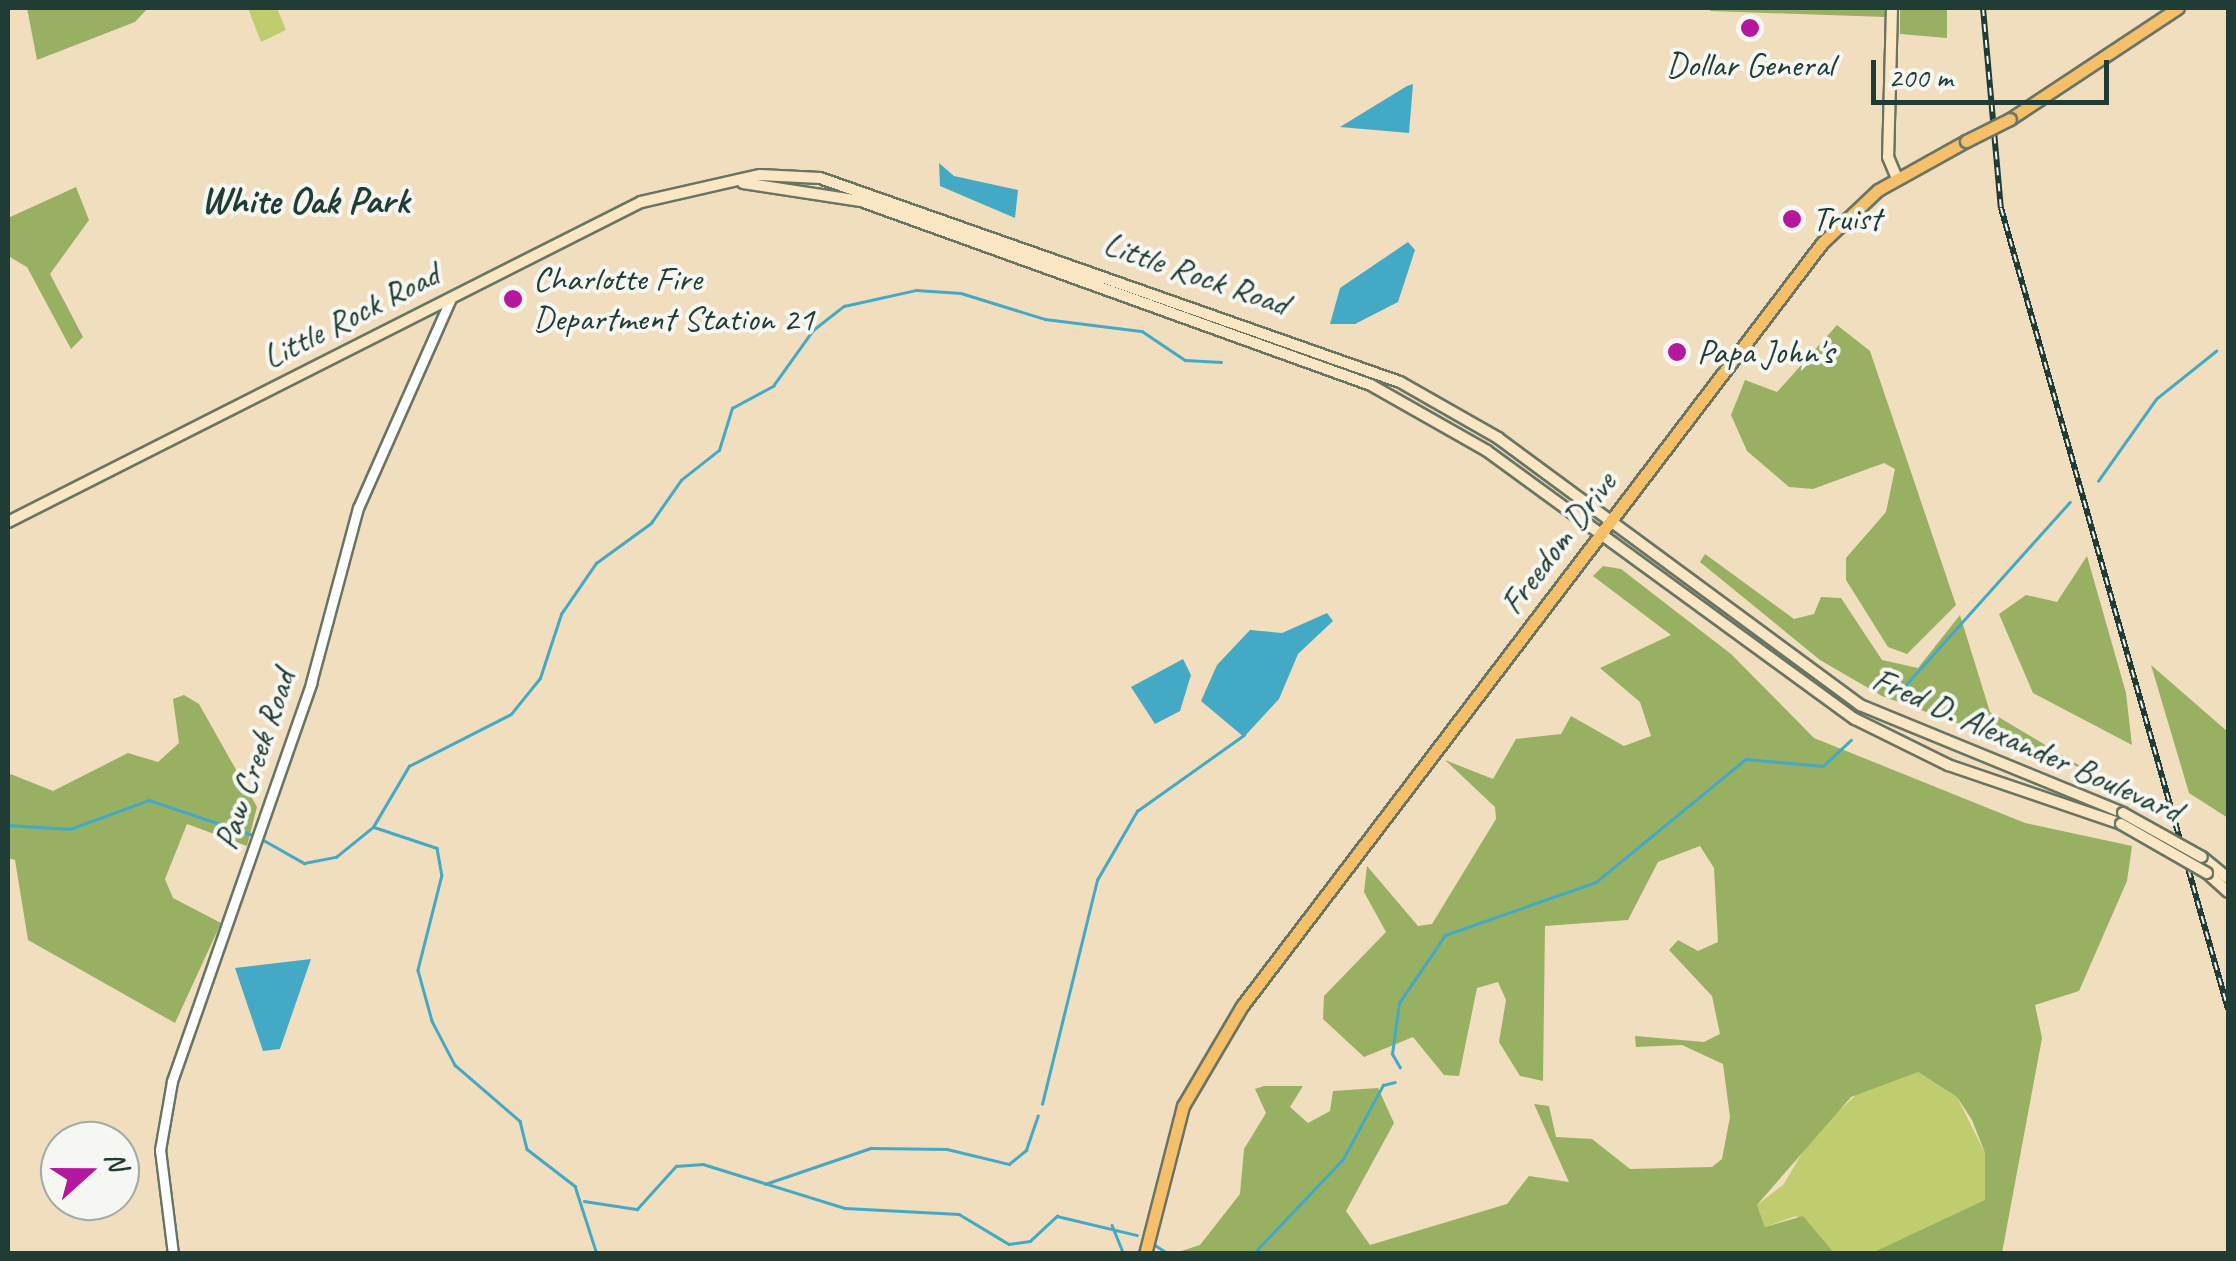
<!DOCTYPE html>
<style>
body{margin:0}
#map{position:relative;width:2236px;height:1261px;overflow:hidden;background:#f1debf;font-family:Caveat,sans-serif}
div>[style]{position:absolute}
.green>*{inset:0;background:#c0cd6f}
.forest>*{inset:0;background:#98b062}
.water>*{inset:0;background:#44a9c4}
.stream>*{height:2.5px;margin:-1.25px;padding:0 1.25px;transform-origin:1.25px;border-radius:1.25px;background:#44a9c4}
.roads{filter:drop-shadow(2px 0 #687565) drop-shadow(-2px 0 #687565) drop-shadow(0 2px #687565) drop-shadow(0 -2px #687565)}
.tertiary>*{height:9px;margin:-4.5px;padding:0 4.5px;transform-origin:4.5px;border-radius:4.5px;background:#fff}
.secondary>*{height:10px;margin:-5px;padding:0 5px;transform-origin:5px;border-radius:5px;background:#fbe6c4}
.primary>*{height:11px;margin:-5.5px;padding:0 5.5px;transform-origin:5.5px;border-radius:5.5px;background:#f6c06b}
.rail>*{height:6px;margin-top:-3px;transform-origin:0;background:repeating-linear-gradient(90deg,#f6f6f2 0 8px,#1f3d34 0 16px);box-sizing:border-box;border-block:2px solid #1f3d34}
.bridges{filter:drop-shadow(2px 0 #687565) drop-shadow(-2px 0 #687565) drop-shadow(0 2px #687565) drop-shadow(0 -2px #687565)}
.secondary-bridge>*{height:10px;margin:-5px;padding:0 5px;transform-origin:5px;border-radius:5px;background:#fbe6c4}
.primary-bridge>*{height:11px;margin:-5.5px;padding:0 5.5px;transform-origin:5.5px;border-radius:5.5px;background:#f6c06b}
.dots>*{width:28px;height:28px;translate:-50% -50%;box-sizing:border-box;border:5px solid #f6f6f2;border-radius:50%}
span{translate:-50% -50%;white-space:nowrap;text-align:center;line-height:1.15;-webkit-text-stroke:8px #f6f6f2;paint-order:stroke}
.poi-label{font-size:35px;color:#1f3d34}
.left{translate:0 -50%;text-align:left}
.street-label{font-size:35px;color:#1f3d34}
.neighbourhood-label{font-size:38px;color:#1f3d34;font-weight:700}
.frame{position:absolute;inset:0;border:10px solid #1f3d34;pointer-events:none}
.north{position:absolute;left:40px;top:1121px;width:100px;height:100px;box-sizing:border-box;background:#f6f6f2;border:2px solid #a0aca6;border-radius:50%;rotate:69deg;font-size:28px;font-weight:700;line-height:40px;text-align:center;color:#1f3d34}
.north::after{content:'';display:block;margin:auto;width:35px;height:45px;background:#b5179e;clip-path:polygon(50% 0,100% 100%,50% 72%,0 100%)}
.scale{position:absolute;left:1871px;top:60px;width:238px;height:45px;box-sizing:border-box;border:5px solid #1f3d34;border-top:0;padding-left:12px;font-size:30px;line-height:35px;white-space:nowrap;color:#1f3d34;-webkit-text-stroke:8px #f6f6f2;paint-order:stroke}
</style>
<div id="map">
<div class="green">
<div style="clip-path:polygon(248px 8px,277px 8px,286px 30px,261px 42px)"></div>
<div style="clip-path:polygon(1899px 1072px,1918px 1072px,1957px 1097px,1985px 1153px,1985px 1201px,1872px 1254px,1834px 1253px,1796px 1216px,1765px 1227px,1757px 1205px,1784px 1184px,1813px 1134px,1868px 1084px)"></div>
</div>
<div class="forest">
<div style="clip-path:polygon(27px 8px,148px 8px,135px 22px,37px 60px)"></div>
<div style="clip-path:polygon(1710px 8px,1885px 8px,1885px 17px,1710px 11px)"></div>
<div style="clip-path:polygon(1900px 8px,1947px 8px,1947px 38px,1900px 34px)"></div>
<div style="clip-path:polygon(76px 187px,89px 220px,50px 274px,83px 337px,71px 349px,27px 267px,8px 256px,8px 218px)"></div>
<div style="clip-path:polygon(1837px 325px,1870px 351px,1956px 605px,1907px 654px,1888px 647px,1846px 580px,1846px 558px,1886px 512px,1895px 469px,1884px 463px,1813px 489px,1789px 487px,1747px 451px,1731px 415px,1745px 380px,1777px 392px)"></div>
<div style="clip-path:polygon(1705px 554px,1794px 619px,1814px 614px,1821px 597px,1841px 598px,1882px 660px,1918px 668px,1960px 615px,1990px 712px,2087px 770px,1882px 696px,1820px 660px,1700px 562px)"></div>
<div style="clip-path:polygon(2087px 556px,2126px 693px,2132px 745px,2033px 693px,1999px 614px,2026px 595px,2057px 602px)"></div>
<div style="clip-path:polygon(1603px 566px,1621px 569px,1731px 654px,1814px 738px,2025px 823px,2132px 846px,2127px 881px,2079px 991px,2035px 1005px,2042px 1038px,2002px 1253px,1872px 1253px,1985px 1200px,1985px 1153px,1972px 1120px,1957px 1097px,1918px 1072px,1851px 1097px,1757px 1205px,1765px 1227px,1803px 1216px,1834px 1253px,1175px 1253px,1200px 1245px,1240px 1194px,1244px 1149px,1266px 1113px,1255px 1089px,1264px 1086px,1303px 1086px,1290px 1107px,1308px 1123px,1330px 1111px,1333px 1091px,1378px 1088px,1394px 1123px,1346px 1211px,1370px 1245px,1507px 1204px,1529px 1176px,1569px 1182px,1534px 1104px,1549px 1106px,1556px 1137px,1592px 1139px,1630px 1169px,1712px 1167px,1722px 1159px,1730px 1117px,1723px 1064px,1682px 1045px,1636px 1047px,1635px 1036px,1704px 1042px,1720px 1034px,1712px 996px,1669px 950px,1678px 940px,1698px 951px,1718px 942px,1714px 868px,1700px 846px,1658px 862px,1628px 920px,1545px 926px,1543px 1081px,1520px 1076px,1499px 1042px,1506px 1000px,1498px 982px,1477px 988px,1459px 1076px,1444px 1075px,1413px 1037px,1364px 1057px,1323px 1019px,1324px 996px,1386px 932px,1364px 892px,1367px 866px,1418px 926px,1432px 924px,1496px 819px,1495px 807px,1445px 760px,1493px 779px,1516px 739px,1561px 734px,1571px 716px,1624px 746px,1651px 736px,1640px 702px,1600px 668px,1671px 635px,1593px 576px)"></div>
<div style="clip-path:polygon(2151px 665px,2228px 732px,2228px 818px,2189px 793px)"></div>
<div style="clip-path:polygon(184px 695px,199px 704px,257px 807px,247px 846px,187px 824px,165px 879px,173px 898px,221px 923px,175px 1023px,28px 940px,15px 860px,8px 858px,8px 773px,53px 791px,128px 753px,158px 762px,179px 743px,173px 699px)"></div>
</div>
<div class="water">
<div style="clip-path:polygon(1413px 84px,1409px 133px,1340px 127px,1407px 86px)"></div>
<div style="clip-path:polygon(939px 163px,954px 176px,1018px 190px,1015px 218px,940px 186px)"></div>
<div style="clip-path:polygon(1408px 242px,1415px 250px,1398px 302px,1355px 324px,1330px 324px,1340px 288px)"></div>
<div style="clip-path:polygon(1327px 613px,1333px 621px,1298px 654px,1279px 699px,1244px 737px,1201px 701px,1217px 665px,1250px 630px,1282px 633px)"></div>
<div style="clip-path:polygon(1183px 659px,1191px 675px,1180px 711px,1155px 724px,1131px 687px)"></div>
<div style="clip-path:polygon(311px 959px,280px 1049px,263px 1051px,235px 968px)"></div>
</div>
<div class="stream">
<div style="left:2098px;top:481px;width:100px;rotate:-54.7deg"></div>
<div style="left:2156px;top:399px;width:77px;rotate:-38.7deg"></div>
<div style="left:1902px;top:689px;width:251px;rotate:-48.1deg"></div>
<div style="left:8px;top:825px;width:62px;rotate:3.7deg"></div>
<div style="left:70px;top:829px;width:84px;rotate:-20.2deg"></div>
<div style="left:149px;top:800px;width:110px;rotate:18.6deg"></div>
<div style="left:374px;top:827px;width:66px;rotate:18.4deg"></div>
<div style="left:437px;top:848px;width:27px;rotate:80deg"></div>
<div style="left:442px;top:875px;width:98px;rotate:104.2deg"></div>
<div style="left:418px;top:970px;width:53px;rotate:74.6deg"></div>
<div style="left:432px;top:1021px;width:50px;rotate:62.4deg"></div>
<div style="left:455px;top:1065px;width:86px;rotate:40.7deg"></div>
<div style="left:520px;top:1121px;width:29px;rotate:76deg"></div>
<div style="left:527px;top:1149px;width:61px;rotate:37.6deg"></div>
<div style="left:575px;top:1186px;width:71px;rotate:72.1deg"></div>
<div style="left:260px;top:838px;width:51px;rotate:29.6deg"></div>
<div style="left:304px;top:863px;width:33px;rotate:-11deg"></div>
<div style="left:336px;top:857px;width:48px;rotate:-39deg"></div>
<div style="left:373px;top:827px;width:71px;rotate:-59.5deg"></div>
<div style="left:409px;top:766px;width:114px;rotate:-27deg"></div>
<div style="left:511px;top:714px;width:46px;rotate:-51.1deg"></div>
<div style="left:540px;top:678px;width:67px;rotate:-71.8deg"></div>
<div style="left:561px;top:614px;width:62px;rotate:-55.5deg"></div>
<div style="left:596px;top:563px;width:68px;rotate:-36deg"></div>
<div style="left:651px;top:523px;width:52px;rotate:-55.1deg"></div>
<div style="left:681px;top:480px;width:48px;rotate:-38.3deg"></div>
<div style="left:719px;top:450px;width:44px;rotate:-72.8deg"></div>
<div style="left:732px;top:408px;width:47px;rotate:-28.2deg"></div>
<div style="left:773px;top:386px;width:69px;rotate:-54.5deg"></div>
<div style="left:813px;top:330px;width:39px;rotate:-38deg"></div>
<div style="left:844px;top:306px;width:74px;rotate:-12.5deg"></div>
<div style="left:916px;top:290px;width:45px;rotate:3.8deg"></div>
<div style="left:961px;top:293px;width:88px;rotate:17.2deg"></div>
<div style="left:1045px;top:319px;width:98px;rotate:7.1deg"></div>
<div style="left:1142px;top:331px;width:52px;rotate:34deg"></div>
<div style="left:1185px;top:360px;width:36px;rotate:3deg"></div>
<div style="left:1400px;top:1068px;width:16px;rotate:-120deg"></div>
<div style="left:1392px;top:1054px;width:51px;rotate:-82.2deg"></div>
<div style="left:1399px;top:1003px;width:82px;rotate:-55.9deg"></div>
<div style="left:1445px;top:935px;width:160px;rotate:-19.3deg"></div>
<div style="left:1596px;top:882px;width:194px;rotate:-39.4deg"></div>
<div style="left:1746px;top:759px;width:77px;rotate:5.2deg"></div>
<div style="left:1823px;top:766px;width:38px;rotate:-43deg"></div>
<div style="left:1042px;top:1104px;width:231px;rotate:-76.2deg"></div>
<div style="left:1097px;top:880px;width:80px;rotate:-59.9deg"></div>
<div style="left:1137px;top:811px;width:131px;rotate:-35.4deg"></div>
<div style="left:765px;top:1184px;width:112px;rotate:-18.8deg"></div>
<div style="left:871px;top:1148px;width:76px;rotate:0.8deg"></div>
<div style="left:947px;top:1149px;width:64px;rotate:13.6deg"></div>
<div style="left:1009px;top:1164px;width:22px;rotate:-39deg"></div>
<div style="left:1026px;top:1150px;width:36px;rotate:-71deg"></div>
<div style="left:584px;top:1201px;width:54px;rotate:8.6deg"></div>
<div style="left:637px;top:1209px;width:58px;rotate:-47.8deg"></div>
<div style="left:676px;top:1166px;width:27px;rotate:-4deg"></div>
<div style="left:703px;top:1164px;width:149px;rotate:17.2deg"></div>
<div style="left:845px;top:1208px;width:114px;rotate:3deg"></div>
<div style="left:959px;top:1214px;width:58px;rotate:31deg"></div>
<div style="left:1009px;top:1244px;width:21px;rotate:-8deg"></div>
<div style="left:1030px;top:1241px;width:37px;rotate:-43deg"></div>
<div style="left:1057px;top:1216px;width:82px;rotate:13.4deg"></div>
<div style="left:1112px;top:1225px;width:31px;rotate:68deg"></div>
<div style="left:1155px;top:1245px;width:17px;rotate:33deg"></div>
<div style="left:1253px;top:1254px;width:131px;rotate:-46.5deg"></div>
<div style="left:1343px;top:1159px;width:84px;rotate:-61.6deg"></div>
<div style="left:1383px;top:1085px;width:12px;rotate:-14deg"></div>
</div>
<div class="roads">
<div class="tertiary">
<div style="left:173px;top:1254px;width:105px;rotate:-97.1deg"></div>
<div style="left:160px;top:1150px;width:70px;rotate:-80.1deg"></div>
<div style="left:172px;top:1081px;width:422px;rotate:-70.7deg"></div>
<div style="left:311px;top:683px;width:181px;rotate:-75deg"></div>
<div style="left:358px;top:508px;width:230px;rotate:-66.1deg"></div>
</div>
<div class="secondary">
<div style="left:1892px;top:8px;width:149px;rotate:91.5deg"></div>
<div style="left:1888px;top:157px;width:23px;rotate:67deg"></div>
<div style="left:743px;top:183px;width:119px;rotate:8.7deg"></div>
<div style="left:861px;top:201px;width:542px;rotate:19.84deg"></div>
<div style="left:1371px;top:385px;width:133px;rotate:29.6deg"></div>
<div style="left:1487px;top:451px;width:455px;rotate:36.1deg"></div>
<div style="left:1855px;top:719px;width:104px;rotate:26.3deg"></div>
<div style="left:1948px;top:765px;width:183px;rotate:18.8deg"></div>
<div style="left:8px;top:522px;width:709px;rotate:-26.82deg"></div>
<div style="left:641px;top:202px;width:122px;rotate:-12.8deg"></div>
<div style="left:760px;top:175px;width:60px;rotate:2.9deg"></div>
<div style="left:820px;top:178px;width:615px;rotate:19.38deg"></div>
<div style="left:1400px;top:382px;width:113px;rotate:29.7deg"></div>
<div style="left:1498px;top:438px;width:450px;rotate:36.4deg"></div>
<div style="left:1860px;top:705px;width:284px;rotate:22.3deg"></div>
<div style="left:2202px;top:857px;width:33px;rotate:39deg"></div>
<div style="left:2207px;top:873px;width:28px;rotate:42deg"></div>
</div>
<div class="primary">
<div style="left:2010px;top:119px;width:201px;rotate:-33.5deg"></div>
<div style="left:1145px;top:1254px;width:153px;rotate:-75.6deg"></div>
<div style="left:1183px;top:1106px;width:116px;rotate:-59.5deg"></div>
<div style="left:1242px;top:1006px;width:958px;rotate:-52.76deg"></div>
<div style="left:1822px;top:243px;width:77px;rotate:-43.4deg"></div>
<div style="left:1878px;top:190px;width:101px;rotate:-29.1deg"></div>
</div>
</div>
<div class="rail">
<div style="left:1983px;top:8px;width:201px;rotate:84.9deg"></div>
<div style="left:2001px;top:208px;width:833px;rotate:74.18deg"></div>
</div>
<div class="bridges">
<div class="secondary-bridge">
<div style="left:2123px;top:813px;width:90px;rotate:29.1deg"></div>
<div style="left:2121px;top:824px;width:99px;rotate:29.7deg"></div>
</div>
<div class="primary-bridge">
<div style="left:1966px;top:141px;width:49px;rotate:-26.6deg"></div>
</div>
</div>
<div class="dots">
<div style="left:1750px;top:28px;background:#b5179e"></div>
<div style="left:1792px;top:219px;background:#b5179e"></div>
<div style="left:513px;top:299px;background:#b5179e"></div>
<div style="left:1677px;top:352px;background:#b5179e"></div>
</div>
<div class="poi-label">
<span style="left:1750px;top:65px">Dollar General</span>
<span class="left" style="left:1812px;top:219px">Truist</span>
<span class="left" style="left:533px;top:299px">Charlotte Fire<br>Department Station 21</span>
<span class="left" style="left:1697px;top:352px">Papa John's</span>
</div>
<div class="street-label">
<span style="left:1196px;top:274px;rotate:19deg">Little Rock Road</span>
<span style="left:351px;top:316px;rotate:-27deg">Little Rock Road</span>
<span style="left:1558px;top:543px;rotate:-53deg">Freedom Drive</span>
<span style="left:2027px;top:745px;rotate:24deg">Fred D. Alexander Boulevard</span>
<span style="left:255px;top:760px;rotate:-71deg">Paw Creek Road</span>
</div>
<div class="neighbourhood-label">
<span style="left:305px;top:201px">White Oak Park</span>
</div>
<div class="frame"></div>
<div class="north">N</div>
<div class="scale">200 m</div>
</div>
